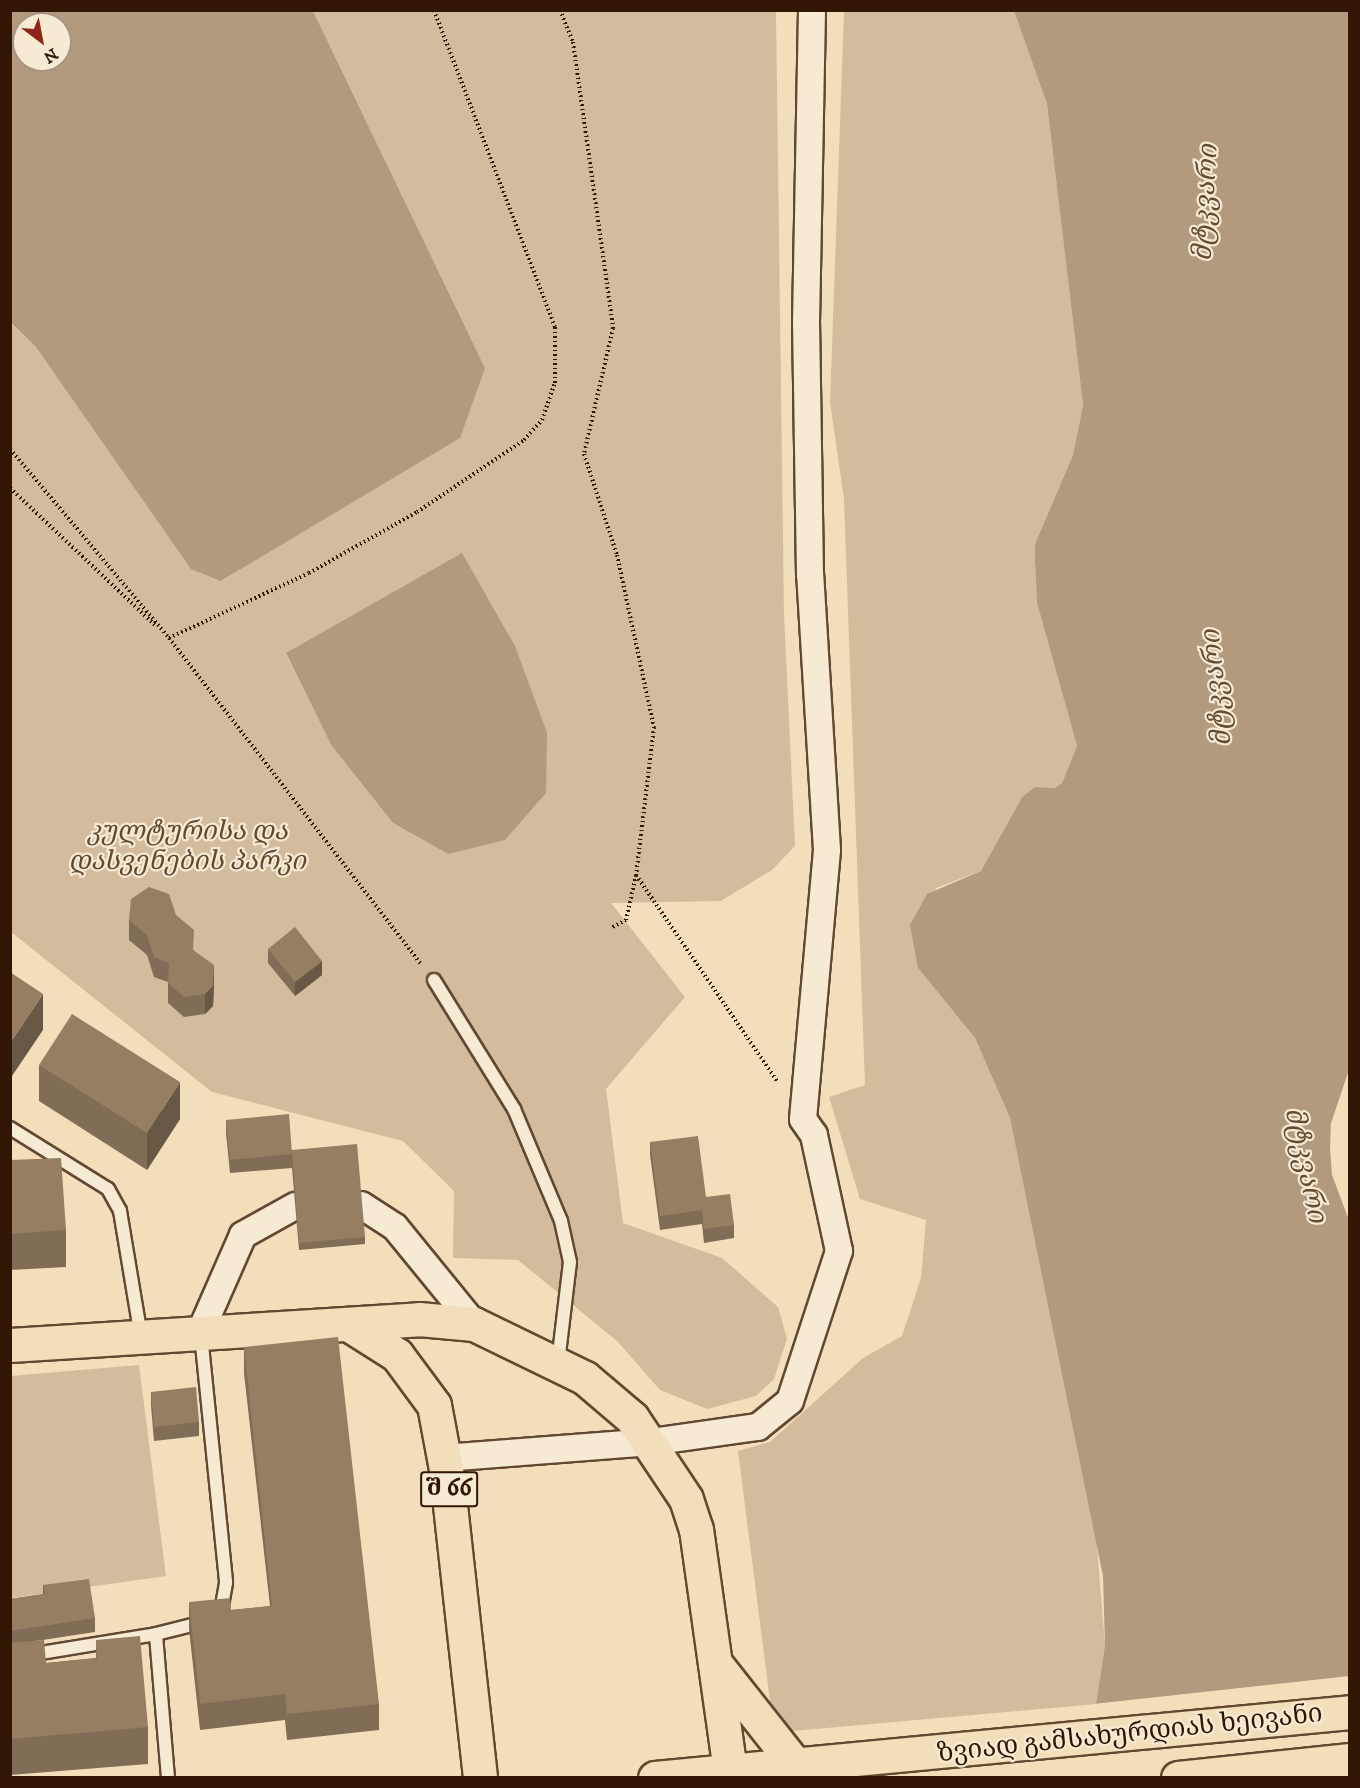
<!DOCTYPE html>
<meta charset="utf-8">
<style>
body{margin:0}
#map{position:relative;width:1360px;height:1788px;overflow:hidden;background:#f3debc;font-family:"IM FELL DW Pica","Noto Serif Georgian",serif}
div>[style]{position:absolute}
.green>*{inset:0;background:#d2bc9d}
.water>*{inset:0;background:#b19a7d}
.pier>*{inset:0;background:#f3debc}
.path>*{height:4px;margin-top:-2px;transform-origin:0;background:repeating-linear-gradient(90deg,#311603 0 1.5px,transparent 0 4.5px)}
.roads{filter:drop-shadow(2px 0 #624831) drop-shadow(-2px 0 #624831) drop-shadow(0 2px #624831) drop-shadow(0 -2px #624831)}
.service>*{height:12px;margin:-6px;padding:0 6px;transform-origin:6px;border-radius:6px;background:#f7ead3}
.minor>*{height:26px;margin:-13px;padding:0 13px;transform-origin:13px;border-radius:13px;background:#f7ead3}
.primary>*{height:33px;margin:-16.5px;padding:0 16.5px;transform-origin:16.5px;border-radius:16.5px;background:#f3debc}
.wall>*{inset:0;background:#816c55}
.shaded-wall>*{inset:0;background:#695845}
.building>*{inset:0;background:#967e63}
span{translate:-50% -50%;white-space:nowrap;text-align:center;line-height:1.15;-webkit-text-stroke:4.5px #f7ead3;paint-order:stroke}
.shield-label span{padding:2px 4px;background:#f7ead3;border:2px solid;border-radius:4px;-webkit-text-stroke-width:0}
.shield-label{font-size:24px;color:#311603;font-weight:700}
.park-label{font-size:26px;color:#614831;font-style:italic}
.street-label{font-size:26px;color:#311603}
.water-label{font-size:27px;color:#644b34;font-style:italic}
.frame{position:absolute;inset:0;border:12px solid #311603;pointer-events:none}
.north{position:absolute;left:12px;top:12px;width:60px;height:60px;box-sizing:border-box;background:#f7ead3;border:2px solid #a89580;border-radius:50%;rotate:148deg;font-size:16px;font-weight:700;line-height:24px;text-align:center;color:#311603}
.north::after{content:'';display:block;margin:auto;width:21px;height:27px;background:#8f2418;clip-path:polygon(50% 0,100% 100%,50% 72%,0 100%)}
</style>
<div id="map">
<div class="green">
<div style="clip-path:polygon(evenodd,313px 11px,776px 11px,784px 614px,795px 846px,772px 870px,721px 901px,611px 903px,685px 997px,606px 1089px,623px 1223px,722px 1258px,778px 1307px,787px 1339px,774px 1379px,756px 1396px,707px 1409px,660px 1390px,617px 1341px,518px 1260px,453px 1258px,454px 1191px,403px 1141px,212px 1092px,11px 932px,10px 323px,36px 347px,107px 447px,222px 581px,323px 518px,485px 368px,313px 11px,368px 609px,448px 854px,393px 823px,331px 745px,286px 654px,368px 609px)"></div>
<div style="clip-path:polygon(844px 11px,1014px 11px,1047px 104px,1083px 405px,1073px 455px,1035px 544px,1035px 561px,1037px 603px,1077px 746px,1062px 783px,1055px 788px,1035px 787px,1022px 797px,981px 871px,936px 888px,918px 968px,975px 1038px,1010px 1118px,1095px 1521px,1105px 1645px,1096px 1704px,793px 1731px,770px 1701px,738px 1451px,770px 1442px,863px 1358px,902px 1336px,921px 1278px,926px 1220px,860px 1199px,829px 1097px,865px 1085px,844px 499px,830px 402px)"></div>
<div style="clip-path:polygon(139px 1365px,166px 1576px,11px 1598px,10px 1376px)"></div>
</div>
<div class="water">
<div style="clip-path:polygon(evenodd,10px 11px,313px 11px,485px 368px,460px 438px,221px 581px,191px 569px,36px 347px,11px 323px,10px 11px,24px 24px,60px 24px,60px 60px,24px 60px,24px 24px)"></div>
<div style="clip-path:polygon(1014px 11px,1349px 11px,1350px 1067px,1331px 1123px,1330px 1148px,1332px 1175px,1350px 1223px,1349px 1777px,1096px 1704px,1105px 1645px,1103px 1576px,1010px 1118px,975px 1038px,918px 968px,910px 925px,927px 894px,981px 871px,1022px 797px,1035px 787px,1055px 788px,1062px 783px,1077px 746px,1037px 603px,1035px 561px,1035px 544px,1073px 455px,1083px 405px,1047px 104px)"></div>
<div style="clip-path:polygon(462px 553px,515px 646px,547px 733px,546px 793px,505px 840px,448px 854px,393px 823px,331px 745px,286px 653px)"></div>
</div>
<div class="pier">
<div style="clip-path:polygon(1349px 1676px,1349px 1778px,1079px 1778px,1093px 1704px)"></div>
</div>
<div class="path">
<div style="left:560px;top:10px;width:35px;rotate:68deg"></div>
<div style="left:573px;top:42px;width:289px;rotate:82deg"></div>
<div style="left:613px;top:328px;width:129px;rotate:103deg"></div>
<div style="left:584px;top:454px;width:106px;rotate:71.9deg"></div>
<div style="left:617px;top:555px;width:176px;rotate:77.9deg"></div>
<div style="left:654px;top:727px;width:149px;rotate:96.9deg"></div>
<div style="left:636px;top:875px;width:46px;rotate:102.5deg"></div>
<div style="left:626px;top:920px;width:17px;rotate:152deg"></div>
<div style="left:10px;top:449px;width:247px;rotate:49.9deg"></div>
<div style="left:169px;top:638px;width:411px;rotate:52.3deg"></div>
<div style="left:10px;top:488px;width:199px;rotate:43.4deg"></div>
<div style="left:169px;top:638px;width:154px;rotate:-24.9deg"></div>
<div style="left:309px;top:573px;width:124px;rotate:-29.5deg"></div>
<div style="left:417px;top:512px;width:129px;rotate:-33.9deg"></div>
<div style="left:524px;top:440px;width:27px;rotate:-48deg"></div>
<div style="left:542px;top:420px;width:39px;rotate:-71deg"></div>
<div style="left:555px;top:383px;width:56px;rotate:-90deg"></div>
<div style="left:555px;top:327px;width:339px;rotate:-110.9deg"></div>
<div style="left:636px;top:875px;width:250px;rotate:55.6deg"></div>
</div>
<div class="roads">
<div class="service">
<div style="left:434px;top:980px;width:152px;rotate:58.2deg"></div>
<div style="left:514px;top:1109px;width:121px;rotate:67.2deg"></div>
<div style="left:561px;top:1221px;width:42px;rotate:77.6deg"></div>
<div style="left:570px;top:1262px;width:101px;rotate:96.8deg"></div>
<div style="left:10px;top:1128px;width:115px;rotate:31.9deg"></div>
<div style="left:108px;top:1189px;width:25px;rotate:61deg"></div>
<div style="left:120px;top:1211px;width:127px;rotate:80.5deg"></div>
<div style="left:201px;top:1335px;width:249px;rotate:84.2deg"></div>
<div style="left:226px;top:1583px;width:29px;rotate:100deg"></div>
<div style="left:10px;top:1658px;width:148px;rotate:-9.3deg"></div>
<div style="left:168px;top:1778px;width:144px;rotate:-94.8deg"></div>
<div style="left:156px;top:1634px;width:49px;rotate:-14deg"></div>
</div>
<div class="minor">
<div style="left:361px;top:1205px;width:40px;rotate:32.9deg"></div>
<div style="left:395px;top:1227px;width:125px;rotate:50.8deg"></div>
<div style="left:200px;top:1333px;width:107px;rotate:-66.3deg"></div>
<div style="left:243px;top:1235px;width:60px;rotate:-29.1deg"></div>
<div style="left:444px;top:1458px;width:208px;rotate:-4.4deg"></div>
<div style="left:651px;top:1442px;width:108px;rotate:-8deg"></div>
<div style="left:758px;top:1427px;width:41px;rotate:-39.1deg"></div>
<div style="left:790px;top:1401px;width:158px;rotate:-71.9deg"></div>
<div style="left:839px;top:1251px;width:119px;rotate:-102.2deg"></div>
<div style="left:814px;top:1135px;width:19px;rotate:-125deg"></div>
<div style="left:803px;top:1119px;width:270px;rotate:-84.9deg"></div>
<div style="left:827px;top:850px;width:276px;rotate:-93.5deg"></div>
<div style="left:810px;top:575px;width:252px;rotate:-90.9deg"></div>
<div style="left:806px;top:323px;width:313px;rotate:-88.9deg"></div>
</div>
<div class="primary">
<div style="left:348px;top:1324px;width:58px;rotate:32.3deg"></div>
<div style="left:397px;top:1355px;width:62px;rotate:53.5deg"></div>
<div style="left:434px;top:1405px;width:65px;rotate:79.4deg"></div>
<div style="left:446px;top:1469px;width:311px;rotate:83.7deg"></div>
<div style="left:10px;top:1345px;width:410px;rotate:-3.6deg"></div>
<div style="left:419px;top:1319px;width:55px;rotate:5.2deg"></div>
<div style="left:474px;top:1324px;width:123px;rotate:25.9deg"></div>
<div style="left:585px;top:1378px;width:62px;rotate:40.4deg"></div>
<div style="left:632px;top:1418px;width:97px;rotate:56.3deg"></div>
<div style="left:686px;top:1499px;width:32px;rotate:72deg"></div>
<div style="left:696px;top:1529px;width:251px;rotate:82deg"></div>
<div style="left:715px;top:1663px;width:134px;rotate:51.7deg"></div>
<div style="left:655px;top:1778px;width:698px;rotate:-5.42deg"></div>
<div style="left:1178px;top:1778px;width:173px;rotate:-6deg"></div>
</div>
</div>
<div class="wall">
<div style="clip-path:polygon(176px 915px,194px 951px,214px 985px,213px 1006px,205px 1014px,184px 1017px,168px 1003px,168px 982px,154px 977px,147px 955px,129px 940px,129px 920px)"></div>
<div style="clip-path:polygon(268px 949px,322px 975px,295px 996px,268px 963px)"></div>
<div style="clip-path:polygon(39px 1065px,180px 1119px,147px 1170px,39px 1101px)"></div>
<div style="clip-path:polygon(226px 1120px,292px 1150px,365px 1237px,365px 1244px,299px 1250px,292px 1168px,230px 1173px,226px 1133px)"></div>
<div style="clip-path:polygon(650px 1142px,734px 1225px,734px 1238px,704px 1243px,702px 1224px,660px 1230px,650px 1155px)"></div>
<div style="clip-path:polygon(10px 1160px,66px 1230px,66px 1267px,10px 1270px)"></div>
<div style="clip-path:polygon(244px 1347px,379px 1704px,379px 1730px,287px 1740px,285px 1720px,200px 1730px,189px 1629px,189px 1602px,231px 1610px,270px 1606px,244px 1373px)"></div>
<div style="clip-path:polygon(151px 1392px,199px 1422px,199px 1436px,154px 1441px,151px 1406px)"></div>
<div style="clip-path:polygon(43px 1585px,95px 1618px,95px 1632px,36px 1641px,46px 1663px,96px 1658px,96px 1640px,148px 1727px,148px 1764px,10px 1775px,10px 1599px,43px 1594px)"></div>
</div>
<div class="shaded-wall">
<div style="clip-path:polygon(322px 961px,322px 975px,295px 996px,295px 982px)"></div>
<div style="clip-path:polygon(214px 965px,214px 985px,213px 1006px,205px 1014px,205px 994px)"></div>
<div style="clip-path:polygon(43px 994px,43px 1030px,10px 1079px,10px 1043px)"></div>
<div style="clip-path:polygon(180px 1082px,180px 1119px,147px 1170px,147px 1133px)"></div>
</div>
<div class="building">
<div style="clip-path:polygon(149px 887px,169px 894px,176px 915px,194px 930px,193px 950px,214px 965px,213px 986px,205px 994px,184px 997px,168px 983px,169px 963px,154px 957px,147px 935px,129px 920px,131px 899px)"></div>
<div style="clip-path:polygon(295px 927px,322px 961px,295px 982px,268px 949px)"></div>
<div style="clip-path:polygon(10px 972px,43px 994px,10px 1043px)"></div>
<div style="clip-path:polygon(72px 1014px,180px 1082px,147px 1133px,39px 1065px)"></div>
<div style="clip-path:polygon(289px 1114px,292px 1154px,230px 1160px,226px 1120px)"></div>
<div style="clip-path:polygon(698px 1136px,706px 1197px,730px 1194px,734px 1225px,704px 1229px,702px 1210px,660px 1216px,650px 1142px)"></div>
<div style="clip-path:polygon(357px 1144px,365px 1237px,299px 1243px,292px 1150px)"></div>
<div style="clip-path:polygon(61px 1158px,66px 1230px,10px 1234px,10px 1160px)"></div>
<div style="clip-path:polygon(338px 1337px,379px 1704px,287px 1714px,285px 1694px,200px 1704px,189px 1602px,230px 1598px,231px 1610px,272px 1606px,244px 1347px)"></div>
<div style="clip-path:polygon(196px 1387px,199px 1422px,154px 1427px,151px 1392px)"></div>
<div style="clip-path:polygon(89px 1579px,95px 1618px,10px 1631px,10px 1599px,45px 1594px,43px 1585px)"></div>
<div style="clip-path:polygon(140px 1636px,148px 1727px,10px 1739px,10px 1643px,44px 1640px,46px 1663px,97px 1658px,96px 1640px)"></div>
</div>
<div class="shield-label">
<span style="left:449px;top:1489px">შ 66</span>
</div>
<div class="park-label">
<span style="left:187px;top:847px">კულტურისა და<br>დასვენების პარკი</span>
</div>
<div class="street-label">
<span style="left:1130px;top:1734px;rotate:-6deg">ზვიად გამსახურდიას ხეივანი</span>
</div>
<div class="water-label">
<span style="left:1206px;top:203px;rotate:-87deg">მტკვარი</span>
<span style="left:1217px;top:688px;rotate:-96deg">მტკვარი</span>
<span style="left:1305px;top:1165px;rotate:78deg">მტკვარი</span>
</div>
<div class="frame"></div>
<div class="north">N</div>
</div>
